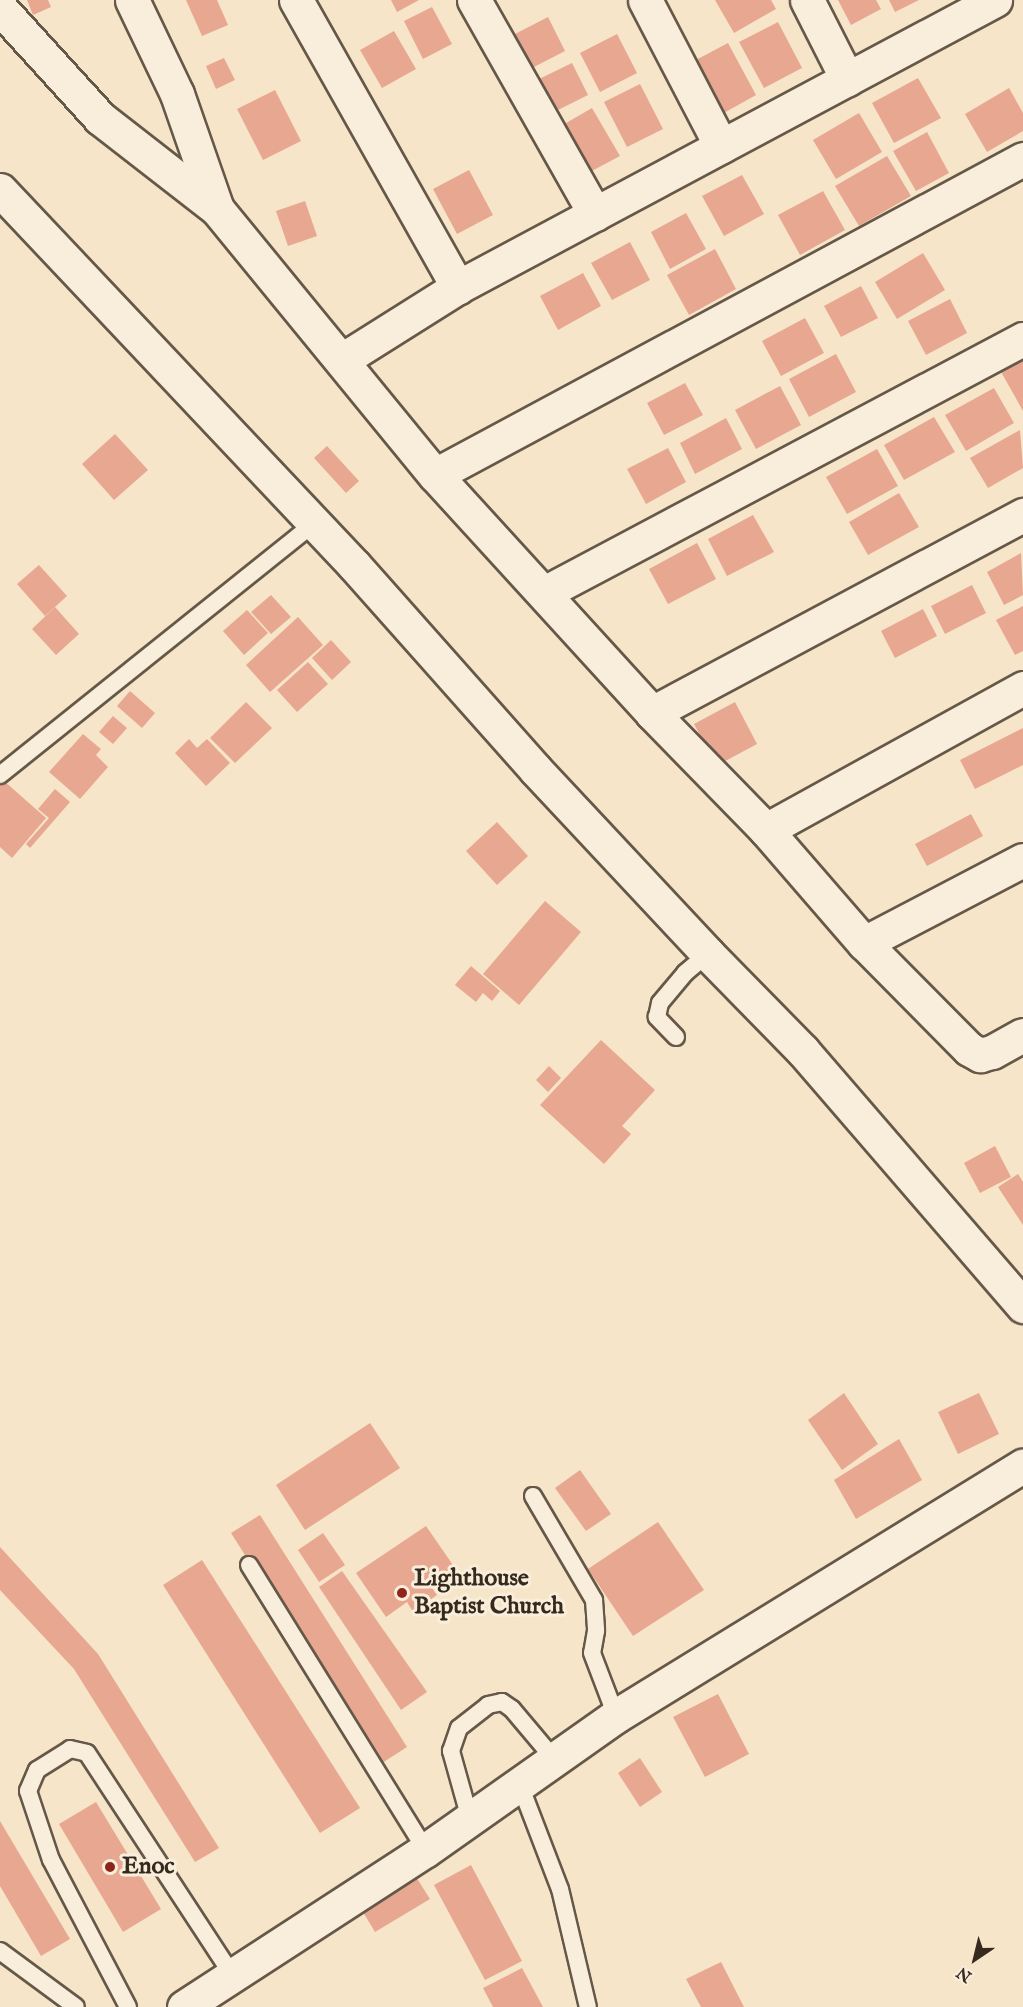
<!DOCTYPE html>
<style>
body{margin:0}
#map{position:relative;width:1023px;height:2007px;overflow:hidden;background:#f6e5c8;font-family:"IM FELL English",serif}
div>[style]{position:absolute}
.building>*{inset:0;background:#e8a791}
.roads{filter:drop-shadow(2px 0 #665848) drop-shadow(-2px 0 #665848) drop-shadow(0 2px #665848) drop-shadow(0 -2px #665848)}
.lane>*{height:16px;margin:-8px;padding:0 8px;transform-origin:8px;border-radius:8px;background:#f9eedb}
.street>*{height:33px;margin:-16.5px;padding:0 16.5px;transform-origin:16.5px;border-radius:16.5px;background:#f9eedb}
.secondary>*{height:33px;margin:-16.5px;padding:0 16.5px;transform-origin:16.5px;border-radius:16.5px;background:#f9eedb}
.dots>*{width:16px;height:16px;translate:-50% -50%;box-sizing:border-box;border:3px solid #f9eedb;border-radius:50%}
span{translate:-50% -50%;white-space:nowrap;text-align:center;line-height:1.15;-webkit-text-stroke:6px #f9eedb;paint-order:stroke}
.poi-label{font-size:24px;color:#36291e;font-weight:700}
.left{translate:0 -50%;text-align:left}
.north{position:absolute;left:945px;top:1929px;width:60px;height:60px;-webkit-text-stroke:4px #f9eedb;paint-order:stroke;rotate:215deg;font-size:16px;font-weight:700;line-height:24px;text-align:center;color:#36291e}
.north::after{content:'';display:block;margin:auto;width:21px;height:27px;background:#36291e;clip-path:polygon(50% 0,100% 100%,50% 72%,0 100%)}
</style>
<div id="map">
<div class="building">
<div style="clip-path:polygon(27px 0,48px 0,51px 7px,33px 15px)"></div>
<div style="clip-path:polygon(186px 0,217px 0,228px 25px,202px 36px)"></div>
<div style="clip-path:polygon(391px 0,419px 0,397px 12px)"></div>
<div style="clip-path:polygon(715px 0,771px 0,776px 9px,734px 33px)"></div>
<div style="clip-path:polygon(838px 0,876px 0,881px 9px,851px 25px)"></div>
<div style="clip-path:polygon(889px 0,919px 0,895px 12px)"></div>
<div style="clip-path:polygon(432px 7px,452px 44px,423px 59px,404px 21px)"></div>
<div style="clip-path:polygon(548px 17px,565px 51px,532px 68px,515px 34px)"></div>
<div style="clip-path:polygon(778px 22px,802px 68px,764px 88px,739px 42px)"></div>
<div style="clip-path:polygon(394px 31px,416px 69px,382px 88px,360px 50px)"></div>
<div style="clip-path:polygon(617px 34px,637px 73px,600px 92px,580px 53px)"></div>
<div style="clip-path:polygon(728px 43px,756px 95px,722px 114px,694px 61px)"></div>
<div style="clip-path:polygon(224px 58px,235px 80px,216px 89px,206px 66px)"></div>
<div style="clip-path:polygon(572px 63px,588px 95px,552px 113px,535px 81px)"></div>
<div style="clip-path:polygon(918px 78px,941px 118px,894px 143px,872px 103px)"></div>
<div style="clip-path:polygon(640px 84px,663px 129px,627px 147px,604px 102px)"></div>
<div style="clip-path:polygon(1009px 88px,1023px 113px,1023px 131px,987px 152px,965px 114px)"></div>
<div style="clip-path:polygon(275px 90px,301px 141px,263px 160px,237px 109px)"></div>
<div style="clip-path:polygon(592px 108px,620px 156px,588px 173px,561px 126px)"></div>
<div style="clip-path:polygon(859px 113px,882px 152px,836px 179px,813px 140px)"></div>
<div style="clip-path:polygon(927px 132px,949px 173px,916px 191px,893px 151px)"></div>
<div style="clip-path:polygon(887px 156px,911px 196px,859px 226px,835px 186px)"></div>
<div style="clip-path:polygon(469px 170px,493px 215px,457px 234px,433px 189px)"></div>
<div style="clip-path:polygon(742px 175px,764px 214px,724px 236px,702px 196px)"></div>
<div style="clip-path:polygon(823px 191px,845px 230px,800px 255px,778px 215px)"></div>
<div style="clip-path:polygon(305px 201px,317px 236px,288px 246px,276px 211px)"></div>
<div style="clip-path:polygon(686px 213px,706px 249px,670px 269px,651px 232px)"></div>
<div style="clip-path:polygon(630px 242px,650px 280px,612px 300px,591px 263px)"></div>
<div style="clip-path:polygon(715px 249px,736px 289px,689px 315px,667px 275px)"></div>
<div style="clip-path:polygon(923px 253px,945px 290px,897px 319px,875px 282px)"></div>
<div style="clip-path:polygon(583px 273px,601px 306px,558px 330px,540px 296px)"></div>
<div style="clip-path:polygon(861px 286px,878px 318px,841px 337px,824px 306px)"></div>
<div style="clip-path:polygon(950px 299px,967px 333px,926px 355px,908px 321px)"></div>
<div style="clip-path:polygon(805px 318px,824px 353px,781px 376px,762px 341px)"></div>
<div style="clip-path:polygon(836px 354px,856px 392px,809px 417px,789px 379px)"></div>
<div style="clip-path:polygon(1023px 357px,1023px 411px,1000px 370px)"></div>
<div style="clip-path:polygon(685px 383px,703px 415px,664px 435px,647px 403px)"></div>
<div style="clip-path:polygon(780px 386px,801px 425px,756px 449px,735px 410px)"></div>
<div style="clip-path:polygon(994px 388px,1014px 423px,966px 451px,945px 415px)"></div>
<div style="clip-path:polygon(934px 417px,955px 452px,904px 480px,884px 445px)"></div>
<div style="clip-path:polygon(726px 418px,742px 449px,695px 474px,680px 443px)"></div>
<div style="clip-path:polygon(1020px 430px,1023px 468px,988px 488px,970px 458px)"></div>
<div style="clip-path:polygon(115px 434px,148px 470px,114px 500px,82px 464px)"></div>
<div style="clip-path:polygon(327px 446px,359px 481px,346px 493px,314px 458px)"></div>
<div style="clip-path:polygon(668px 448px,686px 482px,646px 504px,627px 469px)"></div>
<div style="clip-path:polygon(877px 449px,898px 486px,847px 514px,826px 477px)"></div>
<div style="clip-path:polygon(899px 493px,919px 527px,868px 555px,849px 522px)"></div>
<div style="clip-path:polygon(753px 515px,774px 552px,727px 576px,708px 539px)"></div>
<div style="clip-path:polygon(697px 543px,716px 579px,668px 604px,649px 569px)"></div>
<div style="clip-path:polygon(1021px 553px,1023px 595px,1004px 605px,987px 572px)"></div>
<div style="clip-path:polygon(39px 565px,67px 596px,45px 616px,17px 584px)"></div>
<div style="clip-path:polygon(972px 585px,986px 613px,945px 634px,931px 606px)"></div>
<div style="clip-path:polygon(271px 595px,291px 617px,271px 634px,251px 612px)"></div>
<div style="clip-path:polygon(1023px 606px,1023px 651px,1015px 655px,996px 620px)"></div>
<div style="clip-path:polygon(55px 607px,79px 634px,56px 655px,32px 629px)"></div>
<div style="clip-path:polygon(923px 609px,937px 636px,895px 658px,881px 631px)"></div>
<div style="clip-path:polygon(247px 610px,268px 633px,244px 655px,223px 631px)"></div>
<div style="clip-path:polygon(298px 617px,323px 645px,270px 692px,246px 665px)"></div>
<div style="clip-path:polygon(331px 640px,351px 662px,332px 680px,312px 658px)"></div>
<div style="clip-path:polygon(308px 662px,328px 684px,297px 712px,277px 690px)"></div>
<div style="clip-path:polygon(130px 691px,155px 713px,142px 728px,117px 706px)"></div>
<div style="clip-path:polygon(246px 702px,272px 728px,235px 763px,210px 738px)"></div>
<div style="clip-path:polygon(735px 702px,757px 744px,716px 766px,694px 724px)"></div>
<div style="clip-path:polygon(113px 716px,127px 728px,113px 744px,99px 732px)"></div>
<div style="clip-path:polygon(1023px 728px,1023px 765px,975px 789px,960px 760px)"></div>
<div style="clip-path:polygon(83px 734px,101px 749px,96px 755px,108px 767px,80px 799px,49px 772px)"></div>
<div style="clip-path:polygon(189px 739px,197px 748px,207px 739px,230px 763px,206px 786px,175px 753px)"></div>
<div style="clip-path:polygon(4px 781px,46px 818px,12px 858px,0 847px,0 785px)"></div>
<div style="clip-path:polygon(55px 789px,70px 802px,30px 848px,26px 844px,49px 818px,38px 809px)"></div>
<div style="clip-path:polygon(971px 814px,983px 836px,927px 866px,915px 844px)"></div>
<div style="clip-path:polygon(497px 822px,528px 856px,497px 885px,466px 851px)"></div>
<div style="clip-path:polygon(545px 901px,581px 932px,519px 1005px,483px 974px)"></div>
<div style="clip-path:polygon(471px 966px,500px 991px,492px 1001px,483px 993px,476px 1002px,455px 985px)"></div>
<div style="clip-path:polygon(601px 1040px,655px 1090px,622px 1126px,631px 1134px,604px 1164px,540px 1105px)"></div>
<div style="clip-path:polygon(549px 1066px,561px 1078px,548px 1092px,536px 1080px)"></div>
<div style="clip-path:polygon(995px 1146px,1011px 1177px,980px 1193px,964px 1163px)"></div>
<div style="clip-path:polygon(1018px 1174px,1023px 1182px,1023px 1225px,998px 1187px)"></div>
<div style="clip-path:polygon(844px 1393px,878px 1444px,842px 1470px,808px 1420px)"></div>
<div style="clip-path:polygon(979px 1393px,999px 1434px,958px 1454px,938px 1412px)"></div>
<div style="clip-path:polygon(370px 1423px,400px 1468px,305px 1530px,276px 1485px)"></div>
<div style="clip-path:polygon(899px 1439px,922px 1480px,856px 1519px,834px 1480px)"></div>
<div style="clip-path:polygon(580px 1470px,611px 1514px,586px 1531px,555px 1488px)"></div>
<div style="clip-path:polygon(260px 1515px,407px 1747px,379px 1765px,231px 1533px)"></div>
<div style="clip-path:polygon(658px 1522px,704px 1590px,633px 1636px,588px 1569px)"></div>
<div style="clip-path:polygon(426px 1526px,455px 1568px,430px 1585px,437px 1595px,413px 1612px,407px 1602px,386px 1617px,356px 1573px)"></div>
<div style="clip-path:polygon(323px 1533px,345px 1565px,319px 1582px,298px 1550px)"></div>
<div style="clip-path:polygon(0 1547px,98px 1654px,219px 1848px,195px 1862px,74px 1669px,0 1590px)"></div>
<div style="clip-path:polygon(202px 1560px,360px 1808px,320px 1833px,163px 1585px)"></div>
<div style="clip-path:polygon(342px 1571px,427px 1692px,401px 1710px,319px 1587px)"></div>
<div style="clip-path:polygon(718px 1694px,749px 1754px,705px 1777px,673px 1717px)"></div>
<div style="clip-path:polygon(640px 1758px,662px 1792px,640px 1807px,618px 1773px)"></div>
<div style="clip-path:polygon(96px 1802px,161px 1909px,123px 1932px,59px 1824px)"></div>
<div style="clip-path:polygon(0 1821px,70px 1939px,41px 1956px,0 1886px)"></div>
<div style="clip-path:polygon(471px 1865px,522px 1961px,485px 1980px,434px 1885px)"></div>
<div style="clip-path:polygon(411px 1869px,430px 1899px,375px 1932px,357px 1902px)"></div>
<div style="clip-path:polygon(721px 1962px,744px 2007px,701px 2007px,686px 1979px)"></div>
<div style="clip-path:polygon(522px 1968px,543px 2007px,493px 2007px,483px 1988px)"></div>
</div>
<div class="roads">
<div class="lane">
<div style="left:0;top:775px;width:403px;rotate:-38.7deg"></div>
<div style="left:676px;top:1037px;width:28px;rotate:-134deg"></div>
<div style="left:657px;top:1017px;width:14px;rotate:-78deg"></div>
<div style="left:660px;top:1003px;width:39px;rotate:-50deg"></div>
<div style="left:685px;top:973px;width:30px;rotate:-40deg"></div>
<div style="left:533px;top:1496px;width:121px;rotate:59.6deg"></div>
<div style="left:594px;top:1600px;width:31px;rotate:86deg"></div>
<div style="left:596px;top:1631px;width:22px;rotate:100deg"></div>
<div style="left:592px;top:1653px;width:67px;rotate:69.1deg"></div>
<div style="left:249px;top:1565px;width:335px;rotate:58.2deg"></div>
<div style="left:520px;top:1785px;width:111px;rotate:69deg"></div>
<div style="left:560px;top:1889px;width:121px;rotate:76.7deg"></div>
<div style="left:470px;top:1819px;width:71px;rotate:-105.6deg"></div>
<div style="left:451px;top:1751px;width:24px;rotate:-71deg"></div>
<div style="left:459px;top:1728px;width:37px;rotate:-38deg"></div>
<div style="left:488px;top:1705px;width:14px;rotate:-12deg"></div>
<div style="left:502px;top:1702px;width:12px;rotate:35deg"></div>
<div style="left:512px;top:1709px;width:67px;rotate:49.9deg"></div>
<div style="left:0;top:1951px;width:94px;rotate:36.4deg"></div>
<div style="left:128px;top:2007px;width:166px;rotate:-117.6deg"></div>
<div style="left:51px;top:1860px;width:73px;rotate:-108.4deg"></div>
<div style="left:28px;top:1791px;width:23px;rotate:-67deg"></div>
<div style="left:37px;top:1770px;width:39px;rotate:-32deg"></div>
<div style="left:70px;top:1749px;width:17px;rotate:13deg"></div>
<div style="left:87px;top:1753px;width:267px;rotate:56.8deg"></div>
</div>
<div class="street">
<div style="left:132px;top:0;width:104px;rotate:64.4deg"></div>
<div style="left:177px;top:94px;width:122px;rotate:70.8deg"></div>
<div style="left:296px;top:0;width:330px;rotate:60.6deg"></div>
<div style="left:474px;top:0;width:246px;rotate:60.5deg"></div>
<div style="left:645px;top:0;width:165px;rotate:62.5deg"></div>
<div style="left:807px;top:0;width:89px;rotate:63.1deg"></div>
<div style="left:0;top:8px;width:149px;rotate:47.7deg"></div>
<div style="left:100px;top:118px;width:148px;rotate:37.9deg"></div>
<div style="left:217px;top:209px;width:344px;rotate:50.7deg"></div>
<div style="left:435px;top:475px;width:322px;rotate:47.6deg"></div>
<div style="left:652px;top:713px;width:163px;rotate:45.7deg"></div>
<div style="left:766px;top:830px;width:150px;rotate:49.1deg"></div>
<div style="left:864px;top:943px;width:149px;rotate:45.3deg"></div>
<div style="left:969px;top:1049px;width:13px;rotate:29deg"></div>
<div style="left:980px;top:1055px;width:12px;rotate:-14deg"></div>
<div style="left:992px;top:1052px;width:35px;rotate:-29deg"></div>
<div style="left:0;top:190px;width:516px;rotate:46.65deg"></div>
<div style="left:354px;top:565px;width:273px;rotate:48.4deg"></div>
<div style="left:535px;top:769px;width:253px;rotate:46.9deg"></div>
<div style="left:708px;top:954px;width:136px;rotate:45.6deg"></div>
<div style="left:803px;top:1051px;width:337px;rotate:49.2deg"></div>
<div style="left:342px;top:360px;width:137px;rotate:-32.2deg"></div>
<div style="left:458px;top:287px;width:609px;rotate:-28.12deg"></div>
<div style="left:435px;top:475px;width:668px;rotate:-28.25deg"></div>
<div style="left:544px;top:593px;width:542px;rotate:-27.94deg"></div>
<div style="left:652px;top:713px;width:421px;rotate:-28.1deg"></div>
<div style="left:766px;top:830px;width:294px;rotate:-28.9deg"></div>
<div style="left:864px;top:943px;width:179px;rotate:-27.6deg"></div>
</div>
<div class="secondary">
<div style="left:184px;top:2007px;width:288px;rotate:-33deg"></div>
<div style="left:426px;top:1850px;width:232px;rotate:-35.2deg"></div>
<div style="left:616px;top:1716px;width:478px;rotate:-31.6deg"></div>
</div>
</div>
<div class="dots">
<div style="left:402px;top:1593px;background:#8f2418"></div>
<div style="left:110px;top:1867px;background:#8f2418"></div>
</div>
<div class="poi-label">
<span class="left" style="left:414px;top:1593px">Lighthouse<br>Baptist Church</span>
<span class="left" style="left:122px;top:1867px">Enoc</span>
</div>
<div class="north">N</div>
</div>
